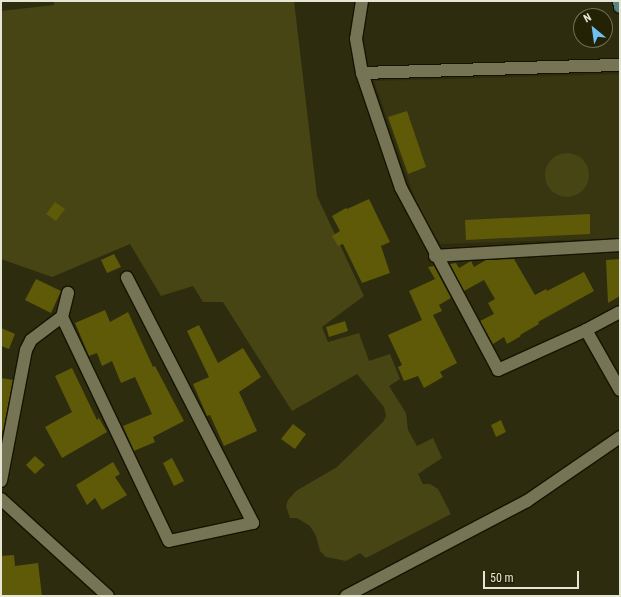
<!DOCTYPE html>
<style>
body{margin:0}
#map{position:relative;width:621px;height:597px;overflow:hidden;background:#2d2c0f;font-family:"Roboto Condensed",sans-serif}
div>[style]{position:absolute}
.built>*{inset:0;background:#373611}
.green>*{inset:0;background:#474514}
.round{border-radius:50%}
.building>*{inset:0;background:#5e5a08}
.roads{filter:drop-shadow(1px 0 #151400) drop-shadow(-1px 0 #151400) drop-shadow(0 1px #151400) drop-shadow(0 -1px #151400)}
.street>*{height:12px;margin:-6px;padding:0 6px;transform-origin:6px;border-radius:6px;background:#757455}
.secondary>*{height:12px;margin:-6px;padding:0 6px;transform-origin:6px;border-radius:6px;background:#598481}
span{translate:-50% -50%;white-space:nowrap;text-align:center;line-height:1.15;-webkit-text-stroke:4px #232205;paint-order:stroke}
.frame{position:absolute;inset:0;border:2px solid #e6e6d5;pointer-events:none}
.north{position:absolute;left:573px;top:8px;width:40px;height:40px;box-sizing:border-box;background:#232205;border:1px solid #717058;border-radius:50%;rotate:331deg;font-size:11px;font-weight:700;line-height:16px;text-align:center;color:#e6e6d5}
.north::after{content:'';display:block;margin:auto;width:14px;height:18px;background:#6dc2f3;clip-path:polygon(50% 0,100% 100%,50% 72%,0 100%)}
.scale{position:absolute;left:483px;top:571px;width:96px;height:18px;box-sizing:border-box;border:2px solid #e6e6d5;border-top:0;padding-left:5px;font-size:12px;line-height:14px;white-space:nowrap;color:#e6e6d5;-webkit-text-stroke:3px #232205;paint-order:stroke}
</style>
<div id="map">
<div class="built">
<div style="clip-path:polygon(620px 74px,620px 238px,440px 244px,417px 205px,374px 81px)"></div>
</div>
<div class="green">
<div style="clip-path:polygon(54px 1px,294px 1px,317px 196px,364px 296px,322px 327px,328px 342px,359px 333px,369px 361px,390px 354px,400px 379px,389px 386px,406px 413px,408px 430px,417px 446px,433px 438px,442px 458px,418px 474px,423px 484px,430px 484px,438px 489px,451px 514px,366px 558px,360px 553px,346px 561px,326px 557px,320px 551px,316px 536px,310px 526px,297px 518px,290px 518px,286px 506px,288px 500px,296px 491px,337px 467px,383px 422px,386px 416px,384px 407px,357px 374px,292px 411px,223px 302px,203px 302px,193px 286px,161px 296px,130px 244px,52px 277px,1px 259px,1px 11px,54px 5px)"></div>
<div class="round" style="left:545px;top:153px;width:44px;height:44px"></div>
</div>
<div class="building">
<div style="clip-path:polygon(407px 111px,426px 167px,408px 174px,388px 117px)"></div>
<div style="clip-path:polygon(369px 199px,390px 242px,381px 246px,390px 273px,362px 283px,343px 244px,338px 246px,332px 236px,340px 231px,332px 216px,346px 208px,347px 209px)"></div>
<div style="clip-path:polygon(55px 202px,65px 209px,56px 221px,46px 214px)"></div>
<div style="clip-path:polygon(590px 214px,590px 234px,466px 240px,465px 220px)"></div>
<div style="clip-path:polygon(114px 254px,121px 267px,107px 273px,101px 260px)"></div>
<div style="clip-path:polygon(514px 259px,535px 295px,546px 289px,547px 291px,584px 272px,594px 291px,538px 322px,539px 324px,520px 335px,521px 336px,507px 344px,504px 337px,493px 344px,480px 321px,494px 314px,488px 303px,495px 299px,484px 280px,464px 291px,450px 264px,456px 263px,459px 268px,471px 261px,474px 267px,486px 260px)"></div>
<div style="clip-path:polygon(620px 259px,620px 296px,608px 303px,606px 260px)"></div>
<div style="clip-path:polygon(434px 266px,451px 298px,439px 305px,442px 311px,433px 315px,457px 363px,440px 372px,443px 377px,424px 388px,418px 376px,404px 381px,398px 367px,402px 365px,388px 335px,422px 320px,409px 291px,435px 279px,428px 267px)"></div>
<div style="clip-path:polygon(36px 279px,61px 291px,51px 313px,25px 300px)"></div>
<div style="clip-path:polygon(105px 310px,110px 322px,128px 312px,153px 367px,155px 366px,184px 421px,153px 437px,155px 442px,134px 451px,123px 426px,152px 414px,135px 377px,121px 383px,112px 361px,102px 366px,97px 353px,89px 356px,75px 323px)"></div>
<div style="clip-path:polygon(345px 321px,348px 331px,329px 337px,326px 327px)"></div>
<div style="clip-path:polygon(199px 325px,218px 363px,243px 348px,261px 377px,239px 392px,257px 431px,224px 446px,210px 415px,207px 416px,193px 384px,209px 377px,187px 331px)"></div>
<div style="clip-path:polygon(1px 328px,15px 334px,9px 349px,1px 346px)"></div>
<div style="clip-path:polygon(72px 368px,97px 420px,99px 418px,107px 432px,62px 458px,45px 427px,72px 412px,55px 376px)"></div>
<div style="clip-path:polygon(1px 378px,13px 380px,3px 431px,1px 430px)"></div>
<div style="clip-path:polygon(501px 420px,506px 432px,496px 437px,491px 425px)"></div>
<div style="clip-path:polygon(293px 424px,306px 434px,295px 449px,281px 439px)"></div>
<div style="clip-path:polygon(35px 456px,45px 465px,35px 474px,26px 465px)"></div>
<div style="clip-path:polygon(172px 458px,184px 481px,174px 486px,163px 463px)"></div>
<div style="clip-path:polygon(113px 462px,120px 474px,115px 477px,127px 495px,102px 510px,95px 498px,87px 505px,76px 485px)"></div>
<div style="clip-path:polygon(14px 555px,15px 566px,38px 563px,42px 596px,1px 596px,1px 556px)"></div>
</div>
<div class="roads">
<div class="street">
<div style="left:362px;top:1px;width:38px;rotate:99deg"></div>
<div style="left:356px;top:39px;width:35px;rotate:80deg"></div>
<div style="left:362px;top:73px;width:121px;rotate:71.3deg"></div>
<div style="left:401px;top:188px;width:206px;rotate:61.9deg"></div>
<div style="left:498px;top:370px;width:97px;rotate:-24.4deg"></div>
<div style="left:586px;top:330px;width:38px;rotate:-28deg"></div>
<div style="left:362px;top:73px;width:258px;rotate:-1.8deg"></div>
<div style="left:435px;top:256px;width:185px;rotate:-3.4deg"></div>
<div style="left:62px;top:317px;width:248px;rotate:64.5deg"></div>
<div style="left:169px;top:541px;width:86px;rotate:-12.1deg"></div>
<div style="left:253px;top:523px;width:276px;rotate:-117.2deg"></div>
<div style="left:586px;top:330px;width:69px;rotate:60.5deg"></div>
<div style="left:1px;top:481px;width:133px;rotate:-79.2deg"></div>
<div style="left:26px;top:350px;width:11px;rotate:-63deg"></div>
<div style="left:31px;top:340px;width:39px;rotate:-37deg"></div>
<div style="left:62px;top:317px;width:25px;rotate:-76deg"></div>
<div style="left:1px;top:499px;width:144px;rotate:42.2deg"></div>
<div style="left:346px;top:596px;width:204px;rotate:-27.7deg"></div>
<div style="left:527px;top:501px;width:113px;rotate:-34.5deg"></div>
</div>
<div class="secondary">
<div style="left:619px;top:1px;width:6px;rotate:81deg"></div>
</div>
</div>
<div class="frame"></div>
<div class="north">N</div>
<div class="scale">50 m</div>
</div>
